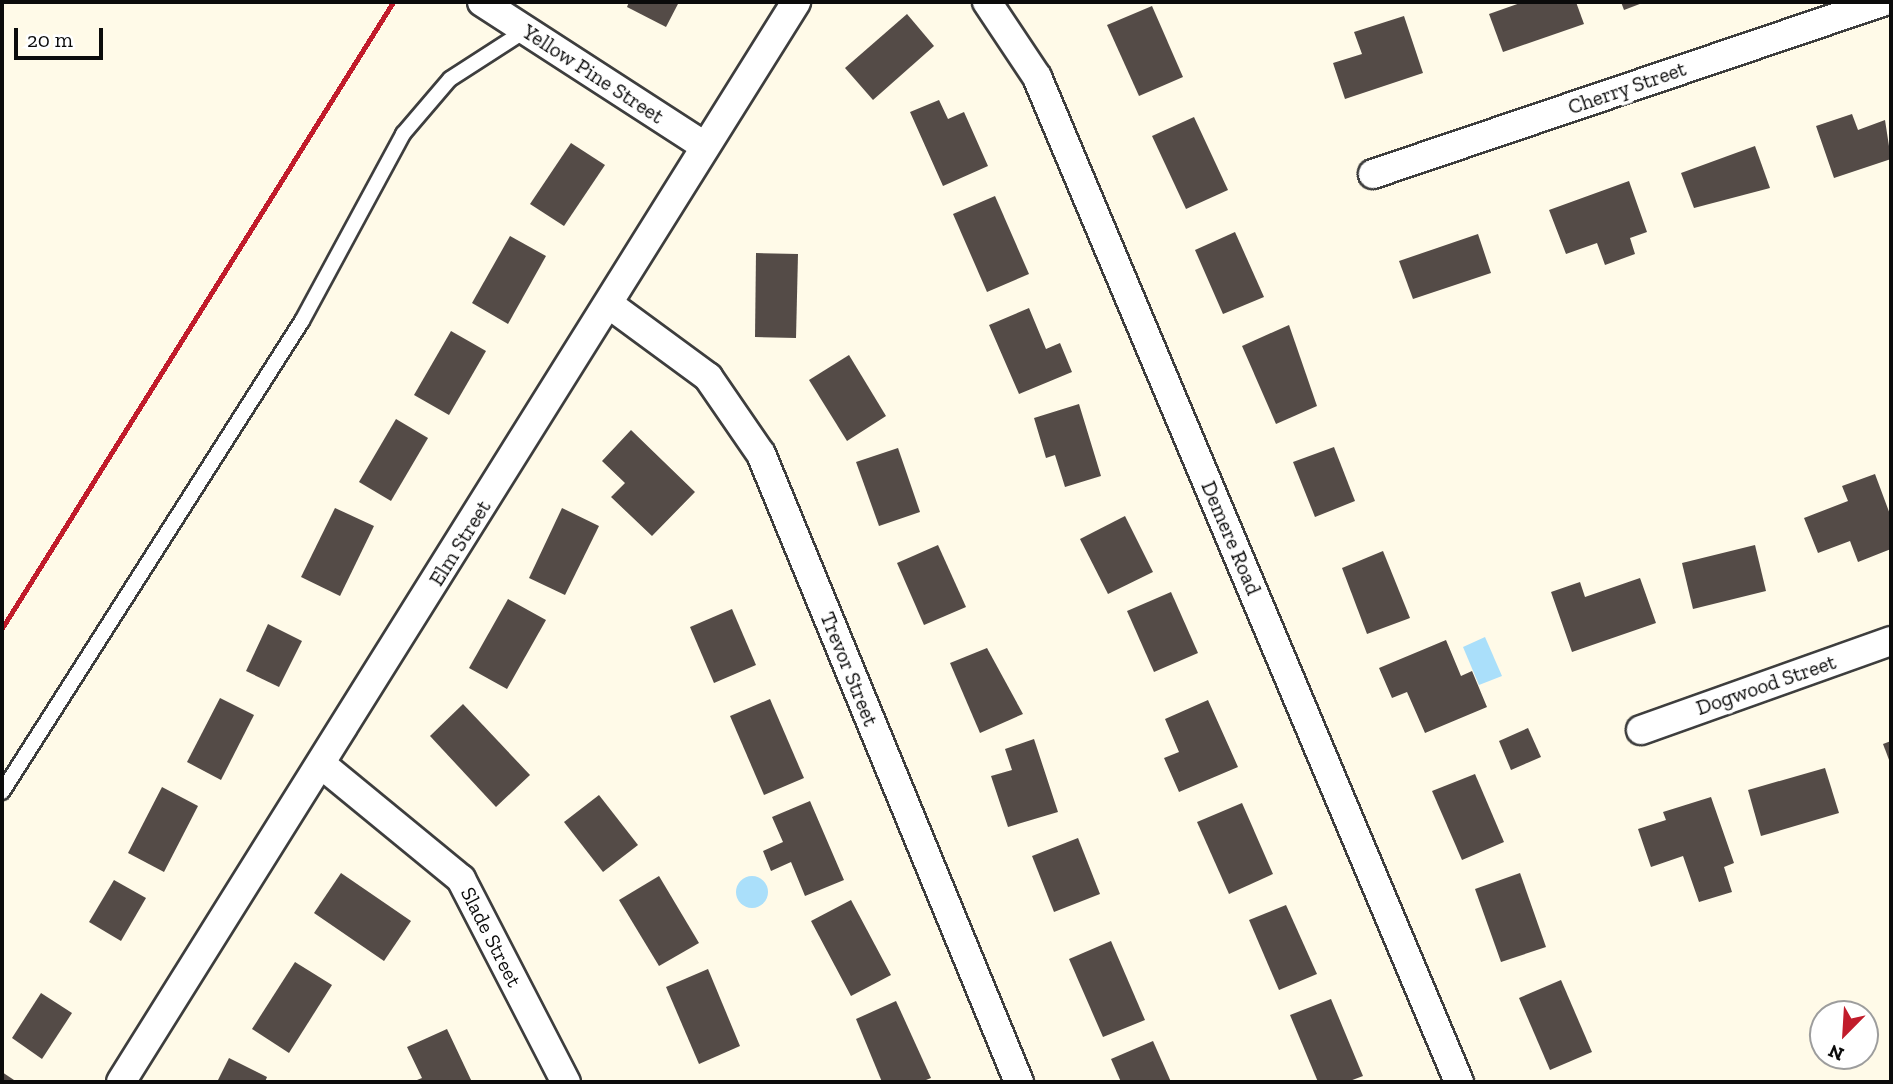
<!DOCTYPE html>
<style>
body{margin:0}
#map{position:relative;width:1893px;height:1084px;overflow:hidden;background:#fffae8;font-family:"Zilla Slab",serif}
div>[style]{position:absolute}
.water>*{inset:0;background:#aadffa}
.round{border-radius:50%}
.building>*{inset:0;background:#544b47}
.roads{filter:drop-shadow(2px 0 #3e3e3e) drop-shadow(-2px 0 #3e3e3e) drop-shadow(0 2px #3e3e3e) drop-shadow(0 -2px #3e3e3e)}
.lane>*{height:14px;margin:-7px;padding:0 7px;transform-origin:7px;border-radius:7px;background:#fff}
.street>*{height:28px;margin:-14px;padding:0 14px;transform-origin:14px;border-radius:14px;background:#fff}
.rail>*{height:5px;margin:-2.5px;padding:0 2.5px;transform-origin:2.5px;border-radius:2.5px;background:#c11c2b}
span{translate:-50% -50%;white-space:nowrap;text-align:center;line-height:1.15;-webkit-text-stroke:7px #fff;paint-order:stroke}
.street-label{font-size:21px;color:#0b0b0b}
.frame{position:absolute;inset:0;border:4px solid #0b0b0b;pointer-events:none}
.north{position:absolute;left:1809px;top:1000px;width:70px;height:70px;box-sizing:border-box;background:#fff;border:2px solid #9d9d9d;border-radius:50%;rotate:204deg;font-size:19px;font-weight:700;line-height:28px;text-align:center;color:#0b0b0b}
.north::after{content:'';display:block;margin:auto;width:24px;height:32px;background:#c11c2b;clip-path:polygon(50% 0,100% 100%,50% 72%,0 100%)}
.scale{position:absolute;left:14px;top:28px;width:89px;height:32px;box-sizing:border-box;border:4px solid #0b0b0b;border-top:0;padding-left:9px;font-size:21px;line-height:24px;white-space:nowrap;color:#0b0b0b;-webkit-text-stroke:5px #fff;paint-order:stroke}
</style>
<div id="map">
<div class="water">
<div style="clip-path:polygon(1485px 637px,1502px 676px,1479px 685px,1463px 647px)"></div>
<div class="round" style="left:736px;top:876px;width:32px;height:32px"></div>
</div>
<div class="building">
<div style="clip-path:polygon(629px 2px,679px 2px,666px 27px,627px 7px)"></div>
<div style="clip-path:polygon(1523px 2px,1576px 2px,1584px 24px,1503px 52px,1489px 14px)"></div>
<div style="clip-path:polygon(1621px 2px,1645px 2px,1624px 10px)"></div>
<div style="clip-path:polygon(1152px 6px,1183px 77px,1139px 96px,1107px 25px)"></div>
<div style="clip-path:polygon(907px 14px,934px 46px,873px 100px,845px 68px)"></div>
<div style="clip-path:polygon(1404px 16px,1423px 73px,1345px 99px,1333px 63px,1362px 54px,1354px 32px)"></div>
<div style="clip-path:polygon(939px 100px,948px 119px,964px 112px,988px 166px,943px 186px,910px 112px)"></div>
<div style="clip-path:polygon(1852px 114px,1858px 130px,1885px 120px,1891px 159px,1834px 178px,1816px 126px)"></div>
<div style="clip-path:polygon(1194px 117px,1228px 190px,1186px 209px,1152px 136px)"></div>
<div style="clip-path:polygon(571px 143px,605px 165px,564px 226px,530px 204px)"></div>
<div style="clip-path:polygon(1755px 146px,1770px 188px,1694px 208px,1681px 173px)"></div>
<div style="clip-path:polygon(1629px 181px,1647px 232px,1630px 238px,1635px 254px,1605px 265px,1597px 243px,1566px 254px,1549px 210px)"></div>
<div style="clip-path:polygon(995px 196px,1029px 274px,987px 292px,953px 214px)"></div>
<div style="clip-path:polygon(1235px 232px,1264px 297px,1223px 314px,1195px 250px)"></div>
<div style="clip-path:polygon(1478px 234px,1491px 273px,1413px 299px,1399px 261px)"></div>
<div style="clip-path:polygon(510px 236px,546px 256px,508px 324px,472px 303px)"></div>
<div style="clip-path:polygon(756px 253px,798px 254px,796px 338px,755px 337px)"></div>
<div style="clip-path:polygon(1029px 308px,1046px 349px,1060px 343px,1072px 372px,1019px 394px,989px 325px)"></div>
<div style="clip-path:polygon(1289px 325px,1317px 406px,1276px 424px,1242px 346px)"></div>
<div style="clip-path:polygon(451px 331px,486px 351px,449px 415px,414px 395px)"></div>
<div style="clip-path:polygon(849px 355px,886px 416px,847px 441px,809px 380px)"></div>
<div style="clip-path:polygon(1079px 404px,1101px 476px,1065px 487px,1055px 455px,1046px 458px,1034px 418px)"></div>
<div style="clip-path:polygon(396px 419px,428px 438px,391px 501px,359px 482px)"></div>
<div style="clip-path:polygon(631px 430px,695px 492px,652px 536px,611px 497px,625px 483px,602px 461px)"></div>
<div style="clip-path:polygon(1334px 447px,1355px 501px,1315px 517px,1293px 462px)"></div>
<div style="clip-path:polygon(898px 448px,920px 512px,879px 526px,856px 462px)"></div>
<div style="clip-path:polygon(1875px 474px,1891px 517px,1891px 549px,1858px 562px,1850px 541px,1818px 553px,1804px 518px,1848px 501px,1842px 486px)"></div>
<div style="clip-path:polygon(335px 508px,374px 526px,340px 596px,301px 577px)"></div>
<div style="clip-path:polygon(562px 508px,599px 526px,565px 595px,529px 578px)"></div>
<div style="clip-path:polygon(1125px 516px,1153px 572px,1108px 594px,1080px 539px)"></div>
<div style="clip-path:polygon(938px 545px,966px 607px,924px 625px,897px 563px)"></div>
<div style="clip-path:polygon(1755px 545px,1766px 591px,1693px 609px,1682px 563px)"></div>
<div style="clip-path:polygon(1383px 551px,1410px 618px,1367px 634px,1342px 568px)"></div>
<div style="clip-path:polygon(1640px 578px,1656px 623px,1572px 652px,1551px 592px,1580px 582px,1585px 597px)"></div>
<div style="clip-path:polygon(1171px 592px,1198px 653px,1154px 672px,1127px 611px)"></div>
<div style="clip-path:polygon(508px 599px,546px 620px,507px 689px,469px 668px)"></div>
<div style="clip-path:polygon(732px 609px,756px 665px,714px 683px,690px 627px)"></div>
<div style="clip-path:polygon(268px 624px,302px 641px,279px 687px,246px 671px)"></div>
<div style="clip-path:polygon(1446px 640px,1461px 676px,1472px 671px,1487px 707px,1425px 733px,1407px 692px,1392px 698px,1379px 668px)"></div>
<div style="clip-path:polygon(987px 648px,1023px 714px,980px 733px,950px 663px)"></div>
<div style="clip-path:polygon(220px 698px,254px 715px,221px 780px,187px 762px)"></div>
<div style="clip-path:polygon(770px 699px,804px 778px,764px 795px,730px 716px)"></div>
<div style="clip-path:polygon(1208px 700px,1238px 767px,1179px 792px,1164px 758px,1179px 752px,1165px 719px)"></div>
<div style="clip-path:polygon(463px 704px,530px 775px,496px 807px,430px 736px)"></div>
<div style="clip-path:polygon(1528px 728px,1541px 757px,1511px 770px,1499px 741px)"></div>
<div style="clip-path:polygon(1034px 739px,1058px 812px,1008px 827px,991px 776px,1012px 770px,1005px 749px)"></div>
<div style="clip-path:polygon(1891px 741px,1891px 765px,1883px 744px)"></div>
<div style="clip-path:polygon(1825px 768px,1839px 813px,1761px 836px,1748px 790px)"></div>
<div style="clip-path:polygon(1475px 774px,1504px 842px,1462px 860px,1432px 791px)"></div>
<div style="clip-path:polygon(162px 787px,198px 806px,164px 872px,128px 853px)"></div>
<div style="clip-path:polygon(599px 795px,638px 845px,603px 872px,564px 822px)"></div>
<div style="clip-path:polygon(1711px 797px,1734px 863px,1724px 867px,1732px 892px,1699px 902px,1683px 856px,1651px 867px,1638px 829px,1666px 820px,1663px 812px)"></div>
<div style="clip-path:polygon(810px 801px,844px 880px,805px 896px,791px 862px,771px 871px,763px 851px,783px 842px,772px 817px)"></div>
<div style="clip-path:polygon(1242px 803px,1273px 874px,1229px 894px,1197px 822px)"></div>
<div style="clip-path:polygon(1078px 838px,1100px 894px,1054px 912px,1032px 856px)"></div>
<div style="clip-path:polygon(341px 873px,411px 921px,384px 961px,314px 913px)"></div>
<div style="clip-path:polygon(1520px 873px,1546px 947px,1501px 962px,1475px 889px)"></div>
<div style="clip-path:polygon(659px 876px,699px 943px,659px 966px,619px 900px)"></div>
<div style="clip-path:polygon(114px 880px,146px 898px,121px 941px,89px 922px)"></div>
<div style="clip-path:polygon(851px 900px,891px 975px,851px 996px,811px 921px)"></div>
<div style="clip-path:polygon(1286px 905px,1317px 974px,1279px 990px,1249px 920px)"></div>
<div style="clip-path:polygon(1111px 941px,1145px 1020px,1103px 1037px,1069px 959px)"></div>
<div style="clip-path:polygon(295px 962px,332px 985px,289px 1053px,252px 1029px)"></div>
<div style="clip-path:polygon(708px 969px,740px 1046px,699px 1064px,666px 987px)"></div>
<div style="clip-path:polygon(1561px 980px,1592px 1052px,1550px 1070px,1519px 998px)"></div>
<div style="clip-path:polygon(41px 993px,72px 1013px,42px 1059px,12px 1038px)"></div>
<div style="clip-path:polygon(1331px 999px,1363px 1076px,1347px 1082px,1318px 1082px,1290px 1015px)"></div>
<div style="clip-path:polygon(896px 1001px,931px 1078px,921px 1082px,882px 1082px,856px 1019px)"></div>
<div style="clip-path:polygon(447px 1029px,472px 1082px,412px 1082px,422px 1078px,407px 1047px)"></div>
<div style="clip-path:polygon(1153px 1041px,1171px 1082px,1121px 1082px,1111px 1059px)"></div>
<div style="clip-path:polygon(229px 1058px,267px 1077px,265px 1082px,217px 1082px)"></div>
<div style="clip-path:polygon(2px 1072px,17px 1082px,2px 1082px)"></div>
</div>
<div class="roads">
<div class="lane">
<div style="left:2px;top:792px;width:558px;rotate:-57.51deg"></div>
<div style="left:302px;top:321px;width:213px;rotate:-61.6deg"></div>
<div style="left:403px;top:134px;width:72px;rotate:-49.5deg"></div>
<div style="left:450px;top:79px;width:90px;rotate:-32.8deg"></div>
</div>
<div class="street">
<div style="left:482px;top:2px;width:265px;rotate:32.9deg"></div>
<div style="left:987px;top:2px;width:90px;rotate:56.3deg"></div>
<div style="left:1037px;top:77px;width:1090px;rotate:67.22deg"></div>
<div style="left:1373px;top:174px;width:537px;rotate:-18.67deg"></div>
<div style="left:610px;top:305px;width:122px;rotate:36.3deg"></div>
<div style="left:708px;top:377px;width:93px;rotate:55.5deg"></div>
<div style="left:761px;top:454px;width:679px;rotate:67.67deg"></div>
<div style="left:1641px;top:730px;width:265px;rotate:-19.6deg"></div>
<div style="left:321px;top:764px;width:181px;rotate:39.4deg"></div>
<div style="left:461px;top:879px;width:229px;rotate:62.7deg"></div>
<div style="left:121px;top:1082px;width:1274px;rotate:-57.99deg"></div>
</div>
</div>
<div class="rail">
<div style="left:2px;top:628px;width:738px;rotate:-58.01deg"></div>
</div>
<div class="street-label">
<span style="left:593px;top:74px;rotate:33deg">Yellow Pine Street</span>
<span style="left:1627px;top:88px;rotate:-19deg">Cherry Street</span>
<span style="left:1231px;top:538px;rotate:67deg">Demere Road</span>
<span style="left:460px;top:543px;rotate:-58deg">Elm Street</span>
<span style="left:849px;top:669px;rotate:68deg">Trevor Street</span>
<span style="left:1766px;top:685px;rotate:-19deg">Dogwood Street</span>
<span style="left:491px;top:937px;rotate:63deg">Slade Street</span>
</div>
<div class="frame"></div>
<div class="north">N</div>
<div class="scale">20 m</div>
</div>
